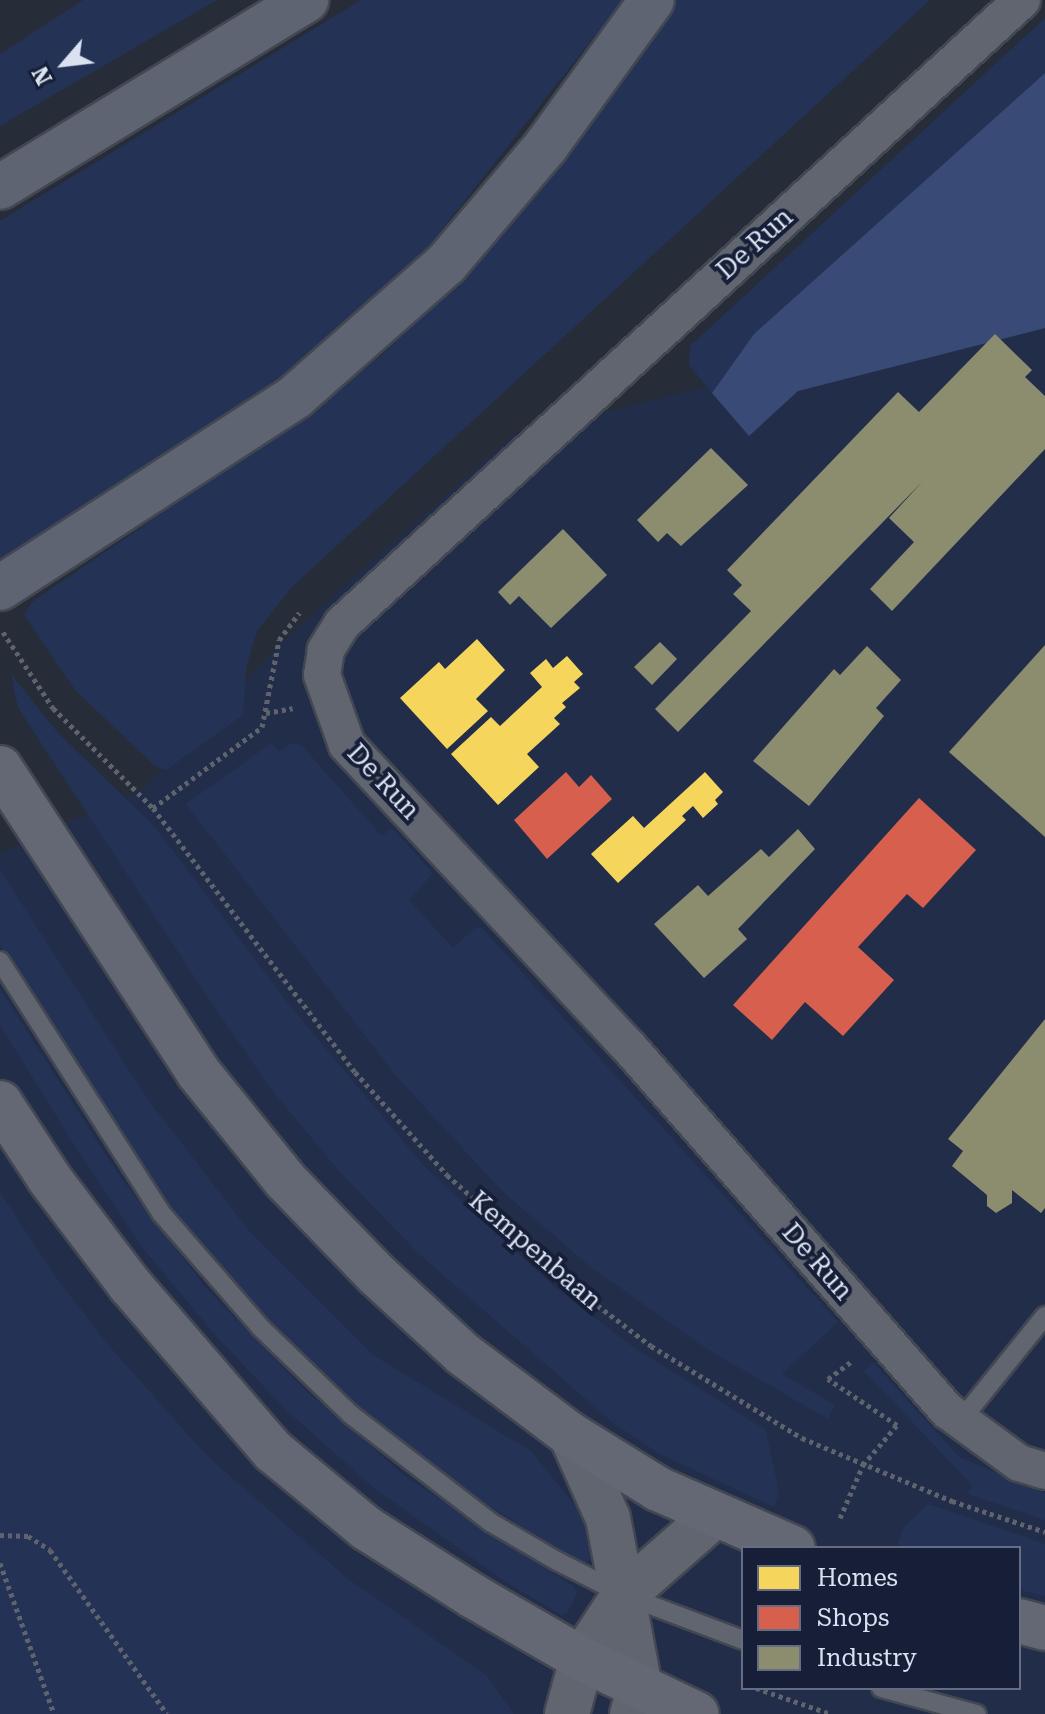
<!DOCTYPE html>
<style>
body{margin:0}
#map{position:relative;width:1045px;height:1714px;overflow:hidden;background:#272c39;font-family:"Roboto Serif",serif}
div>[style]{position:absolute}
.built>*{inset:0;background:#222e49}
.green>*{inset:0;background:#243255}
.forest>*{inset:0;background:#384a75}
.homes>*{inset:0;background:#f6d55c}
.shops>*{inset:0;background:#d6604d}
.industry>*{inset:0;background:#8c8c6e}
.path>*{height:5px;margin-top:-2.5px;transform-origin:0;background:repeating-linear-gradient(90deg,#5f636e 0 4px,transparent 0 8px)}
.roads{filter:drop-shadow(2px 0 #424752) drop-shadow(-2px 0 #424752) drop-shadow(0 2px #424752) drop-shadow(0 -2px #424752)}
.service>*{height:18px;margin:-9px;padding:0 9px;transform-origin:9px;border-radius:9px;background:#606570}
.minor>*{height:36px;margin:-18px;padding:0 18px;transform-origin:18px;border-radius:18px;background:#606570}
.tertiary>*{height:44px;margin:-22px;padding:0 22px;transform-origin:22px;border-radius:22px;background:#606570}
.secondary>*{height:44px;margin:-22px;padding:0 22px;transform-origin:22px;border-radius:22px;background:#636874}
.trunk>*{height:44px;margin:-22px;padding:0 22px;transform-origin:22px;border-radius:22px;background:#5e6472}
span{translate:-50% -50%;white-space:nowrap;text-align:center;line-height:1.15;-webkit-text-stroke:8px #161f37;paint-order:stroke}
.street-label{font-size:26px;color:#dae2f2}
.legend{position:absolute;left:741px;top:1546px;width:280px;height:144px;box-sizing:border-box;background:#161f37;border:2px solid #646d82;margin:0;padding:10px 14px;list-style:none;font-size:24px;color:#dae2f2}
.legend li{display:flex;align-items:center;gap:16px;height:40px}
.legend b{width:40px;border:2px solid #646d82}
.north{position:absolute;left:24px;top:24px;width:80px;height:80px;-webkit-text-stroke:6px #161f37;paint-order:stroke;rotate:242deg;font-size:22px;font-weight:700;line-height:32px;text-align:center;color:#dae2f2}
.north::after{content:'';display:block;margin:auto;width:28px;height:36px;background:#dae2f2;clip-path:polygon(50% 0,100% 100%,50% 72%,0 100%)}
</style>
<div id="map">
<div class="built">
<div style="clip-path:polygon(evenodd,1045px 302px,1045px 1714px,0 1714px,0 853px,143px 789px,281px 643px,513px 435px,1045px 302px,743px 1548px,1019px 1548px,1019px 1688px,743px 1688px,743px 1548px)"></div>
</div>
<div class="green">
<div style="clip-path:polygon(83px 0,217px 0,0 126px,0 54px)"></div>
<div style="clip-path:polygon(361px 0,623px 0,430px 245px,280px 378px,0 559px,0 221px)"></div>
<div style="clip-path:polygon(676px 0,930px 0,292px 587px,257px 631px,246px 668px,243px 715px,166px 770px,155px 766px,76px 691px,24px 615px,32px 602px,307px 414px,383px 354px,458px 282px,533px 195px)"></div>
<div style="clip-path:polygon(1045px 18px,1045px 73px,754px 334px,712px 393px,689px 365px,690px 346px)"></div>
<div style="clip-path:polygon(11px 674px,58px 733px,154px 826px,291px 1007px,423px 1165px,552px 1285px,633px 1347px,766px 1430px,779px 1494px,774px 1507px,660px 1454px,612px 1422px,417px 1252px,340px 1172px,274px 1093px,215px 1008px,18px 708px)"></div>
<div style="clip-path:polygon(272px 743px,279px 752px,292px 743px,301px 745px,382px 836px,392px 828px,433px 873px,409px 900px,453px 948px,475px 928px,482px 928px,838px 1322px,782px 1374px,835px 1405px,828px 1419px,707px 1349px,592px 1268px,502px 1191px,397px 1077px,186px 804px)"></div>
<div style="clip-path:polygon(0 870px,146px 1097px,250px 1232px,373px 1355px,532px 1452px,579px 1511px,595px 1546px,592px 1559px,584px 1563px,571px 1558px,451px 1481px,338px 1390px,252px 1304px,160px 1193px,0 945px)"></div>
<div style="clip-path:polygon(0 989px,118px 1174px,207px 1289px,303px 1388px,405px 1476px,574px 1587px,577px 1594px,567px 1613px,561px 1615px,506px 1582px,374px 1488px,284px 1408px,217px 1337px,142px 1247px,80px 1154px,0 1025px)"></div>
<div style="clip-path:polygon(0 1192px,55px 1276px,109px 1346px,208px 1457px,348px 1579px,486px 1675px,514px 1714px,0 1714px)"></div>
<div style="clip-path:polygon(873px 1362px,959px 1457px,1045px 1493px,1045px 1520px,968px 1494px,972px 1485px,864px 1371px)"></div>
<div style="clip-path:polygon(928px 1504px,1045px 1544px,1045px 1596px,1019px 1590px,1019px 1548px,897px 1548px,903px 1528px)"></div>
</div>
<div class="forest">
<div style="clip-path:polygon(1045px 73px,1045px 328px,798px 391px,749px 436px,712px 393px,754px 334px)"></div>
</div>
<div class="homes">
<div style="clip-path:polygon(477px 639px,505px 670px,476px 699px,488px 711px,447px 749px,400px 698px,439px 662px,445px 669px)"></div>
<div style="clip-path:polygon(567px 656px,583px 674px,574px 682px,580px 688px,562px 703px,566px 707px,554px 718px,560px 724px,527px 754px,539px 767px,498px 805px,451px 754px,491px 717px,500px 726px,542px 687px,530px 673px,546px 659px,553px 668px)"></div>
<div style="clip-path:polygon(705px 772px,723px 792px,715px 800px,718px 804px,703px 818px,693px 806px,682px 816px,686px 820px,618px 883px,591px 854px,633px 816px,644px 828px)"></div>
</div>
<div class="shops">
<div style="clip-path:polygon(566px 772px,579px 787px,591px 775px,612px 799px,547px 859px,514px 820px)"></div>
<div style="clip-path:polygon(919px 798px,976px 850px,923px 908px,907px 894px,858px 947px,894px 980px,843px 1036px,805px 1002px,772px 1040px,733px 1005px)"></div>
</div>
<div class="industry">
<div style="clip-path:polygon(995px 334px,1032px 370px,1025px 377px,1045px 396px,1045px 449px,892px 611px,870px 589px,914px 542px,889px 518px,923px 481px,678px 732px,655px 709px,751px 611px,733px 594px,742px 585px,727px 570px,898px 392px,919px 412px)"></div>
<div style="clip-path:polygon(711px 448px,748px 485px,681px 546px,667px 533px,658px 542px,637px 520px)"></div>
<div style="clip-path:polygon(563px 529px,607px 575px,551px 628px,519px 596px,510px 605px,498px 592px)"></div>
<div style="clip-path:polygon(660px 642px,677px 659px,652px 685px,634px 667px)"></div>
<div style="clip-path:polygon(1045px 645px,1045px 837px,949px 752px)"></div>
<div style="clip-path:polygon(867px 646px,901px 680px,876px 708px,884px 716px,809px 806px,753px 761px,834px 669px,840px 675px)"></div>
<div style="clip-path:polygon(798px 829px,815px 849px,738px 929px,747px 939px,704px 978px,654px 924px,698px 885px,708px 896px,761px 849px,769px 857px)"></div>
<div style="clip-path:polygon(1045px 1019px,1045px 1208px,1041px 1213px,1012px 1190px,1012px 1203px,996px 1213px,987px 1206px,987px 1195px,952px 1166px,963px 1151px,948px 1139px)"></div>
</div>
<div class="path">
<div style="left:3px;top:632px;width:91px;rotate:56.7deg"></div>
<div style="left:53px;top:708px;width:141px;rotate:45deg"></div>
<div style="left:153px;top:808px;width:332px;rotate:52.6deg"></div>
<div style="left:355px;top:1072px;width:138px;rotate:48.2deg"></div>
<div style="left:447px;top:1175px;width:167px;rotate:41.6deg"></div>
<div style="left:572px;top:1286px;width:99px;rotate:37.2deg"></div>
<div style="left:651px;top:1346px;width:177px;rotate:31.4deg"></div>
<div style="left:802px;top:1438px;width:163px;rotate:22.8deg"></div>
<div style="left:952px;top:1501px;width:98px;rotate:18.4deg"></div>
<div style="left:266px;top:713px;width:27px;rotate:-10deg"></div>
<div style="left:153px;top:808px;width:136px;rotate:-36.6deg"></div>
<div style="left:262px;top:727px;width:89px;rotate:-78.9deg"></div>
<div style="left:279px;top:640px;width:34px;rotate:-53deg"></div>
<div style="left:840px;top:1518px;width:58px;rotate:-66.5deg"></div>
<div style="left:863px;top:1465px;width:52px;rotate:-49.6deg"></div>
<div style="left:897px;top:1425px;width:83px;rotate:-146.3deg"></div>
<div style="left:828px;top:1379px;width:30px;rotate:-37deg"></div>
<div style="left:0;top:1535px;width:28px;rotate:2deg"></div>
<div style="left:28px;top:1536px;width:26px;rotate:32deg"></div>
<div style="left:50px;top:1550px;width:201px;rotate:54.5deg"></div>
<div style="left:0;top:1563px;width:160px;rotate:70.3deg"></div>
<div style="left:742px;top:1683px;width:1px"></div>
<div style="left:756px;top:1688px;width:79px;rotate:19.1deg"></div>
</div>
<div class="roads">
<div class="service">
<div style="left:0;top:961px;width:299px;rotate:57.4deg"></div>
<div style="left:161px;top:1213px;width:151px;rotate:49deg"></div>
<div style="left:260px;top:1327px;width:125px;rotate:44deg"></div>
<div style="left:350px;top:1414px;width:177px;rotate:37.6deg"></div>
<div style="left:490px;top:1522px;width:78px;rotate:30.2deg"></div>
<div style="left:557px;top:1561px;width:75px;rotate:26.9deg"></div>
<div style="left:624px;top:1595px;width:127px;rotate:20.7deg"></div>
<div style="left:961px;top:1420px;width:134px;rotate:-51.1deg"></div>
<div style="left:881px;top:1688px;width:99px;rotate:15.2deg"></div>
</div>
<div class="minor">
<div style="left:1022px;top:0;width:923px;rotate:137.46deg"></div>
<div style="left:342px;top:624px;width:31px;rotate:122deg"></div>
<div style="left:326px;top:650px;width:25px;rotate:99deg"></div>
<div style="left:322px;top:675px;width:74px;rotate:70.3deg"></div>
<div style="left:347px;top:745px;width:412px;rotate:47deg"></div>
<div style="left:628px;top:1046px;width:485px;rotate:48.8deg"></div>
<div style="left:948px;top:1411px;width:88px;rotate:36.2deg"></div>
<div style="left:1019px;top:1463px;width:27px;rotate:17deg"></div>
</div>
<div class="tertiary">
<div style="left:571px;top:1435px;width:91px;rotate:66deg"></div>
<div style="left:608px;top:1518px;width:173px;rotate:79.3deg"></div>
<div style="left:640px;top:1688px;width:27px;rotate:107deg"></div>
<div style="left:567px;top:1714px;width:57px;rotate:-74.7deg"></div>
<div style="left:582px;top:1659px;width:77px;rotate:-56.7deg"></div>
<div style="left:624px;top:1595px;width:120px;rotate:-41.3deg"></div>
</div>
<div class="secondary">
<div style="left:0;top:768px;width:363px;rotate:56.9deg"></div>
<div style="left:198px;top:1072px;width:139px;rotate:51.1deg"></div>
<div style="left:285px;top:1180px;width:131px;rotate:45.9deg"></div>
<div style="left:376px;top:1274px;width:118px;rotate:42.6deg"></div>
<div style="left:463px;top:1354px;width:135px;rotate:36.9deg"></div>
<div style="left:571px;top:1435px;width:102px;rotate:31.8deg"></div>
<div style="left:658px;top:1489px;width:147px;rotate:23.6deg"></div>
<div style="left:0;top:1103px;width:90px;rotate:56.8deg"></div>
<div style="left:49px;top:1178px;width:134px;rotate:52.9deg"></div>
<div style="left:130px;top:1285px;width:219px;rotate:49.3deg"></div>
<div style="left:273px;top:1451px;width:121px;rotate:39.6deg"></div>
<div style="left:366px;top:1528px;width:127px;rotate:32.4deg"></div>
<div style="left:473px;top:1596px;width:126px;rotate:30deg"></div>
<div style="left:582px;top:1659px;width:127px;rotate:25.6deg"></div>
<div style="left:1019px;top:1621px;width:27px;rotate:15deg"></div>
</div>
<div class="trunk">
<div style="left:0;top:187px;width:359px;rotate:-31.4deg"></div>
<div style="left:0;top:588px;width:351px;rotate:-32.9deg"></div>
<div style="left:295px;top:397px;width:201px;rotate:-41.4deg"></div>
<div style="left:446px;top:264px;width:155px;rotate:-49.7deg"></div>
<div style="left:546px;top:146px;width:180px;rotate:-54deg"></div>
</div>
</div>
<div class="street-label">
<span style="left:755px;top:244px;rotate:-42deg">De Run</span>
<span style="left:383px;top:782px;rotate:47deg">De Run</span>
<span style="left:535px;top:1251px;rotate:41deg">Kempenbaan</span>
<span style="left:817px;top:1262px;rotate:49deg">De Run</span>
</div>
<ul class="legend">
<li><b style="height:22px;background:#f6d55c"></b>Homes</li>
<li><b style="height:22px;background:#d6604d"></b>Shops</li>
<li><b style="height:22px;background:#8c8c6e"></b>Industry</li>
</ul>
<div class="north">N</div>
</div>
